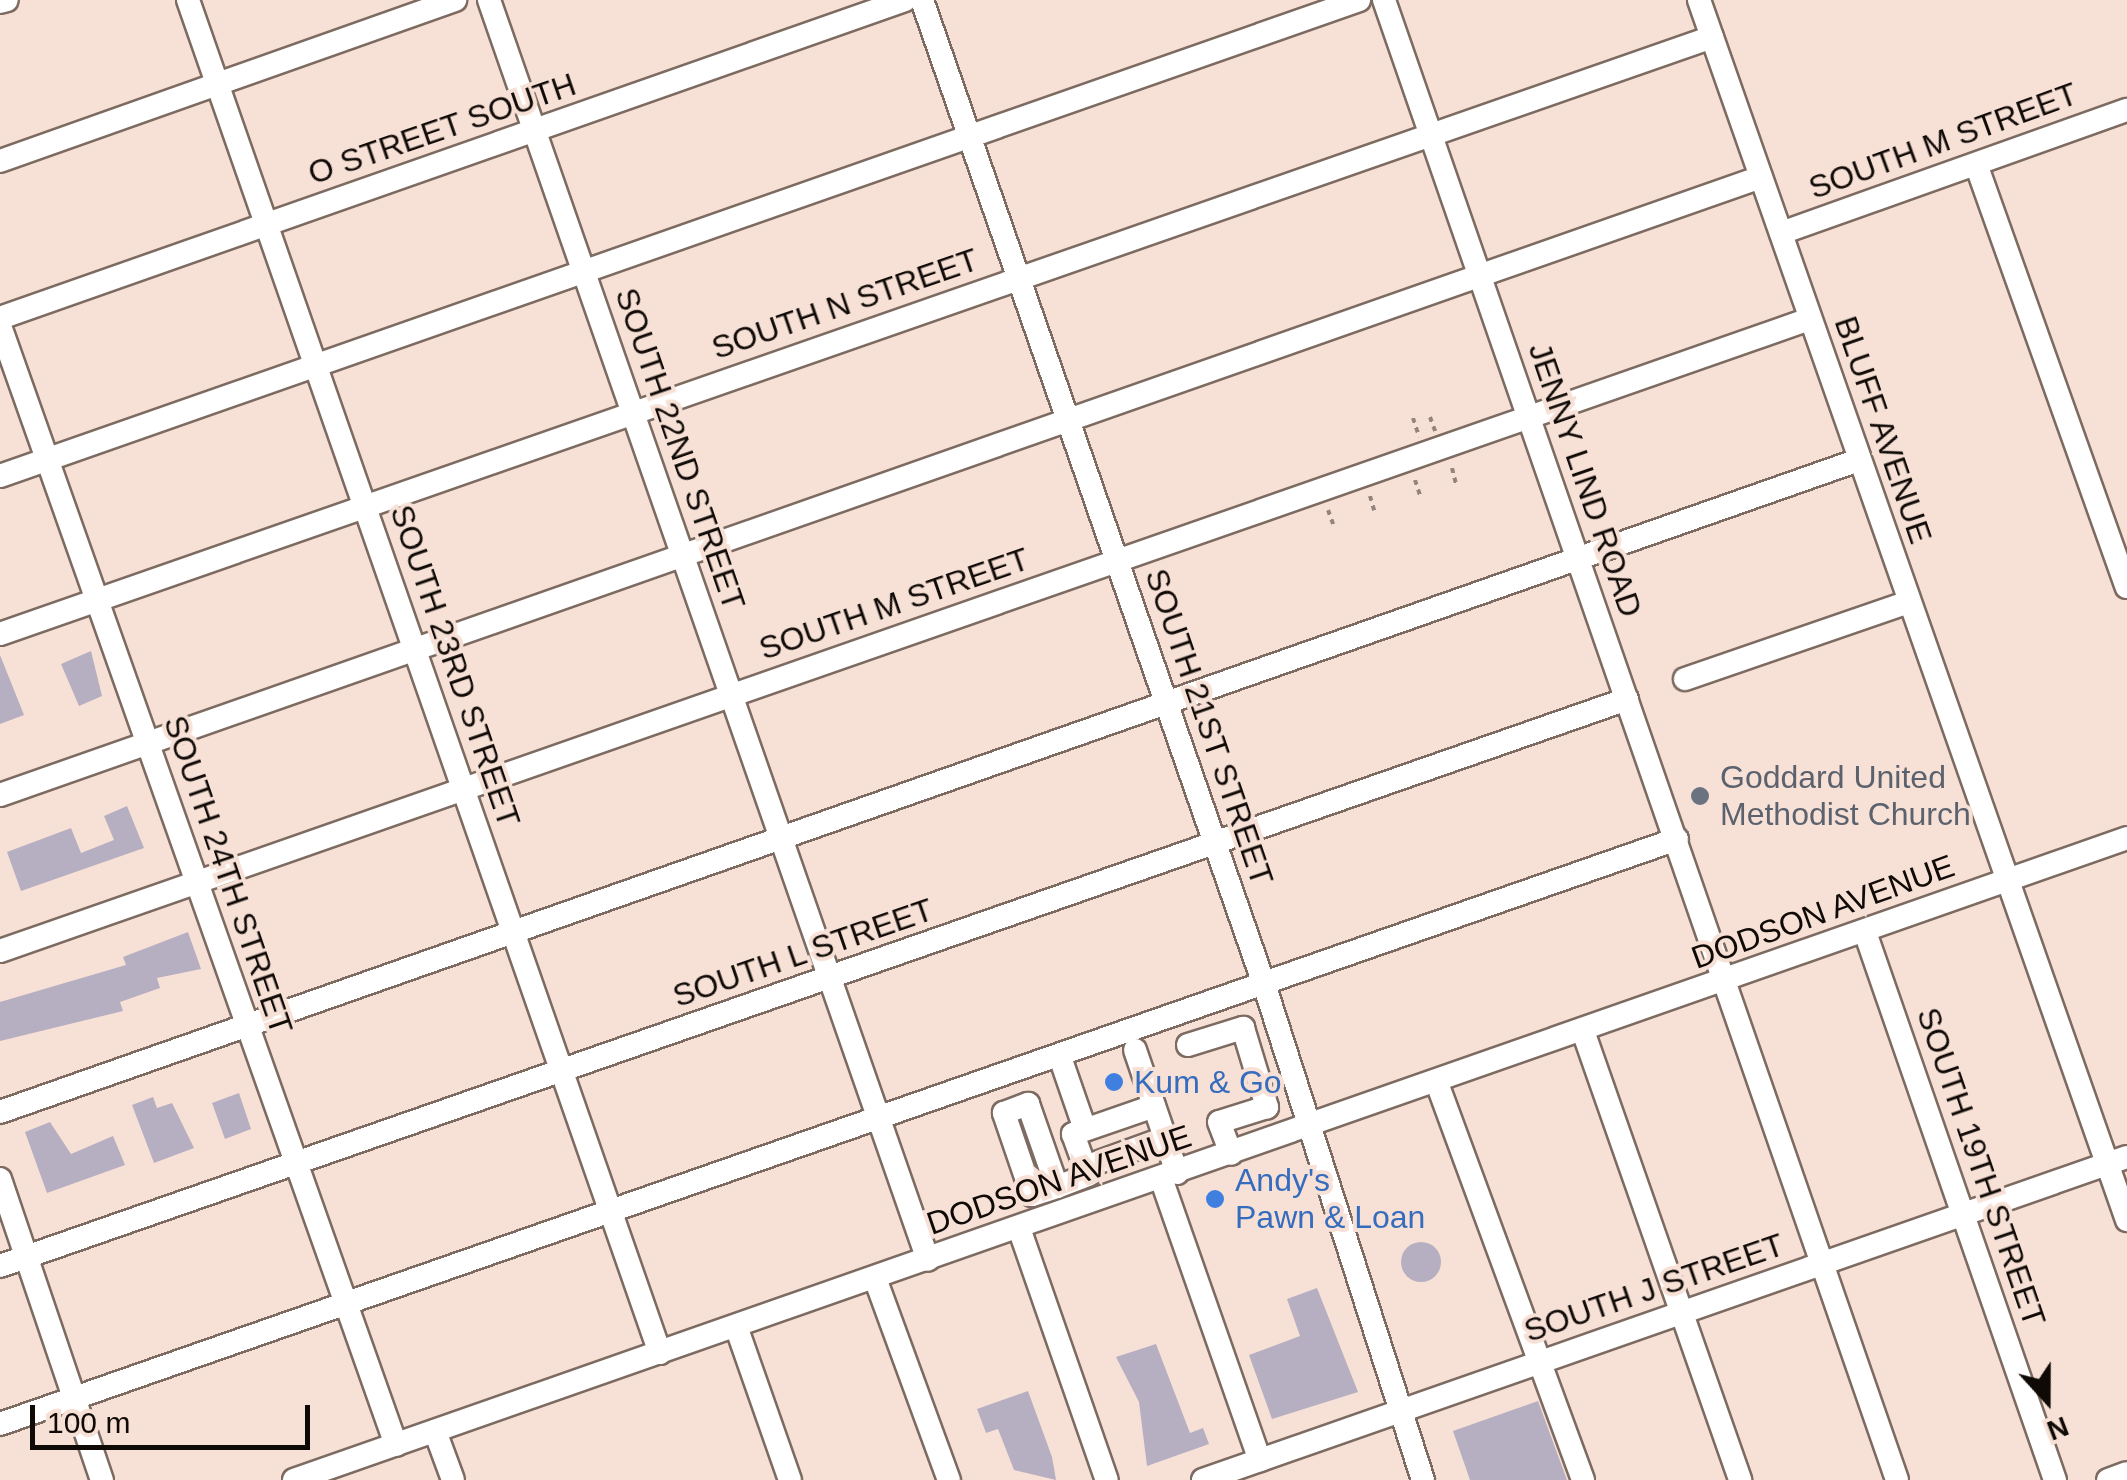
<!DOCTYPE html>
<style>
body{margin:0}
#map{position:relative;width:2127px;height:1480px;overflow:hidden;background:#f7e1d6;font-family:Helvetica,sans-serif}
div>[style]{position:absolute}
.building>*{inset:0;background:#b6aec1}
.round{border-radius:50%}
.path>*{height:4px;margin-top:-2px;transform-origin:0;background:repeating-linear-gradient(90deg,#94847d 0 5px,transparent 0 10px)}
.roads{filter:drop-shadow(2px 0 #7d6b61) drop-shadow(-2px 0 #7d6b61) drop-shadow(0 2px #7d6b61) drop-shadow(0 -2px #7d6b61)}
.minor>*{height:22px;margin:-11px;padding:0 11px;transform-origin:11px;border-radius:11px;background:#fff}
.dots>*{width:28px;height:28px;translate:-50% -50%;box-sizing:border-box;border:5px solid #f7e1d6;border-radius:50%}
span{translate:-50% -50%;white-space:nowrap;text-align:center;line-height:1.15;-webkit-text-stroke:8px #f7e1d6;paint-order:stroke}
.street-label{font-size:32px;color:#100a07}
.worship-label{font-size:32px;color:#5b616d}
.left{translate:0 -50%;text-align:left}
.shop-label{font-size:32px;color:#366cbe}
.north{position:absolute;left:1997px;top:1350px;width:100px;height:100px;-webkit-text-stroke:8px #f7e1d6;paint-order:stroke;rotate:159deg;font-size:28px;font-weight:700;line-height:40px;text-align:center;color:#100a07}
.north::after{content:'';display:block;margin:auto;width:35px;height:45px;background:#100a07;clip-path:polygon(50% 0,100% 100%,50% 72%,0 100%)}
.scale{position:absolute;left:30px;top:1405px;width:280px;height:45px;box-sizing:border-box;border:5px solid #100a07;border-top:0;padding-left:12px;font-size:30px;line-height:35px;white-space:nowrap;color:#100a07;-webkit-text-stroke:8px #f7e1d6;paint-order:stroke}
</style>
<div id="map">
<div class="building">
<div style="clip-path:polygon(91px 651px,102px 696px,79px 706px,61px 664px)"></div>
<div style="clip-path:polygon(0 655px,24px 715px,0 724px)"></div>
<div style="clip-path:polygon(127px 806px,144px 848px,21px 891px,7px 852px,71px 828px,81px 853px,114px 840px,104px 816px)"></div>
<div style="clip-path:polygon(188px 932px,201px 969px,157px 978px,160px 988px,120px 1002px,123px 1011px,0 1041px,0 1002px,126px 965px,123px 957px)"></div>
<div style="clip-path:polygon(239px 1093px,251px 1129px,225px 1139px,212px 1103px)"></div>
<div style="clip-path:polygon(153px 1097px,157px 1108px,172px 1103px,194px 1148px,154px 1163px,132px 1105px)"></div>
<div style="clip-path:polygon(50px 1122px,71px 1154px,113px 1136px,125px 1165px,47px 1193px,25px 1132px)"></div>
<div class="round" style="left:1401px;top:1242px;width:40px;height:40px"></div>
<div style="clip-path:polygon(1317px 1288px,1358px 1392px,1272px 1419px,1249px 1355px,1300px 1336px,1287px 1299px)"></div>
<div style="clip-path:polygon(1156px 1344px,1190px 1433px,1203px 1428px,1209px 1444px,1147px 1466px,1139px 1402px,1116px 1357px)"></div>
<div style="clip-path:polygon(1028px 1391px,1052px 1457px,1056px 1480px,1014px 1470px,998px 1429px,986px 1433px,977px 1409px)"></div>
<div style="clip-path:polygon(1538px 1401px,1567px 1480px,1470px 1480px,1453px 1431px)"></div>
</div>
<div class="path">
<div style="left:1430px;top:417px;width:15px;rotate:70deg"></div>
<div style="left:1413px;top:418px;width:20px;rotate:72deg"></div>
<div style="left:1452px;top:468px;width:16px;rotate:76deg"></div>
<div style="left:1415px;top:480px;width:16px;rotate:72deg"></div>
<div style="left:1370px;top:496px;width:15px;rotate:74deg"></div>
<div style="left:1328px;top:510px;width:15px;rotate:70deg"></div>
</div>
<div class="roads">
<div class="minor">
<div style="left:188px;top:0;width:1433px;rotate:70.77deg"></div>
<div style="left:489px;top:0;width:1334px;rotate:70.79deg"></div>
<div style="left:922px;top:0;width:1045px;rotate:70.84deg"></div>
<div style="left:1265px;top:987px;width:518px;rotate:72.23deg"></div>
<div style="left:1384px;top:0;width:1566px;rotate:70.88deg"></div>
<div style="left:1699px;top:0;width:1293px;rotate:70.67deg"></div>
<div style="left:0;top:2px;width:7px;rotate:-16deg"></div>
<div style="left:0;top:161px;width:483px;rotate:-19.5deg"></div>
<div style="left:1976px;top:164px;width:449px;rotate:70.4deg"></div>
<div style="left:1781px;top:233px;width:367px;rotate:-19.6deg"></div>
<div style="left:0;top:318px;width:959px;rotate:-19.36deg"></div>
<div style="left:0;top:326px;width:1187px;rotate:70.51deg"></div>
<div style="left:0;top:476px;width:1440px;rotate:-19.3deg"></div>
<div style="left:0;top:634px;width:1813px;rotate:-19.22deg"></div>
<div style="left:1685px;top:679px;width:236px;rotate:-19deg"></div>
<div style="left:0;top:795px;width:1866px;rotate:-19.34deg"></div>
<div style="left:1865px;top:932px;width:580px;rotate:70.88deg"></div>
<div style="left:0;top:951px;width:1917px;rotate:-19.25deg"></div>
<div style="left:1583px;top:1031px;width:476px;rotate:70.7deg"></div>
<div style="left:1188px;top:1045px;width:58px;rotate:-17.2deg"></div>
<div style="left:1243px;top:1028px;width:83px;rotate:73.1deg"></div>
<div style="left:1267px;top:1107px;width:50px;rotate:162.6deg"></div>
<div style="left:1219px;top:1122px;width:34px;rotate:69deg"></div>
<div style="left:1135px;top:1050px;width:130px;rotate:71.1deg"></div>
<div style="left:1060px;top:1057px;width:76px;rotate:70.9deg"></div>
<div style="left:1437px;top:1083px;width:423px;rotate:69.8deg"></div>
<div style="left:1154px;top:1106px;width:86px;rotate:160.9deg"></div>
<div style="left:1073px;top:1134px;width:35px;rotate:70deg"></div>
<div style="left:1085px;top:1167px;width:85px;rotate:-19.9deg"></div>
<div style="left:0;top:1112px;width:1970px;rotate:-19.33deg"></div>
<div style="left:1161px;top:1178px;width:299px;rotate:70.7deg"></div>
<div style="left:0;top:1179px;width:318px;rotate:71.3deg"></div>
<div style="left:1057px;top:1187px;width:26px;rotate:162deg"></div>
<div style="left:1032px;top:1195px;width:87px;rotate:-108.9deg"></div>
<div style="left:1004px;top:1113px;width:26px;rotate:-21deg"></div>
<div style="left:1028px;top:1104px;width:88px;rotate:70.7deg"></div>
<div style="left:1057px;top:1187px;width:34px;rotate:-21deg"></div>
<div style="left:1019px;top:1228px;width:267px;rotate:70.8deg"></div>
<div style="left:0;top:1266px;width:1723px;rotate:-19.21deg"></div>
<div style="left:875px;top:1278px;width:215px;rotate:69.9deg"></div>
<div style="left:736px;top:1326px;width:163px;rotate:70.7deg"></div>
<div style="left:0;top:1424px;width:1776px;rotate:-19.23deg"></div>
<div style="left:435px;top:1431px;width:52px;rotate:69.8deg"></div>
<div style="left:294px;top:1480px;width:1942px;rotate:-19.3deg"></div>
<div style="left:1203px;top:1480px;width:979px;rotate:-19.27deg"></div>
<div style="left:2108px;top:1480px;width:20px;rotate:-20deg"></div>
</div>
</div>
<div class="dots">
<div style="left:1700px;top:796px;background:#6b7280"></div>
<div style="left:1114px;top:1082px;background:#3f7fe0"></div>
<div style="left:1215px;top:1199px;background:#3f7fe0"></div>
</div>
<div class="street-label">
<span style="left:442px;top:129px;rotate:-19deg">O STREET SOUTH</span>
<span style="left:1943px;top:141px;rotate:-20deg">SOUTH M STREET</span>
<span style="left:845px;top:304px;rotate:-19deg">SOUTH N STREET</span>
<span style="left:1883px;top:430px;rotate:71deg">BLUFF AVENUE</span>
<span style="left:680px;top:449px;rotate:71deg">SOUTH 22ND STREET</span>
<span style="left:1585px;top:480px;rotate:71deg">JENNY LIND ROAD</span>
<span style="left:894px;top:604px;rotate:-19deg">SOUTH M STREET</span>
<span style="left:455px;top:666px;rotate:71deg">SOUTH 23RD STREET</span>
<span style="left:1209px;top:727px;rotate:71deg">SOUTH 21ST STREET</span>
<span style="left:228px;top:875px;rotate:71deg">SOUTH 24TH STREET</span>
<span style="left:1823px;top:912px;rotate:-20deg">DODSON AVENUE</span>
<span style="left:803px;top:953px;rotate:-19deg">SOUTH L STREET</span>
<span style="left:1981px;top:1167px;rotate:71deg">SOUTH 19TH STREET</span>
<span style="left:1059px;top:1180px;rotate:-19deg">DODSON AVENUE</span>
<span style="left:1654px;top:1288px;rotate:-19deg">SOUTH J STREET</span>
</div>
<div class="worship-label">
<span class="left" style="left:1720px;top:796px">Goddard United<br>Methodist Church</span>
</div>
<div class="shop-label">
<span class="left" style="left:1134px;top:1082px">Kum &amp; Go</span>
<span class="left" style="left:1235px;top:1199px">Andy's<br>Pawn &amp; Loan</span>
</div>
<div class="north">N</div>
<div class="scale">100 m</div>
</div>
